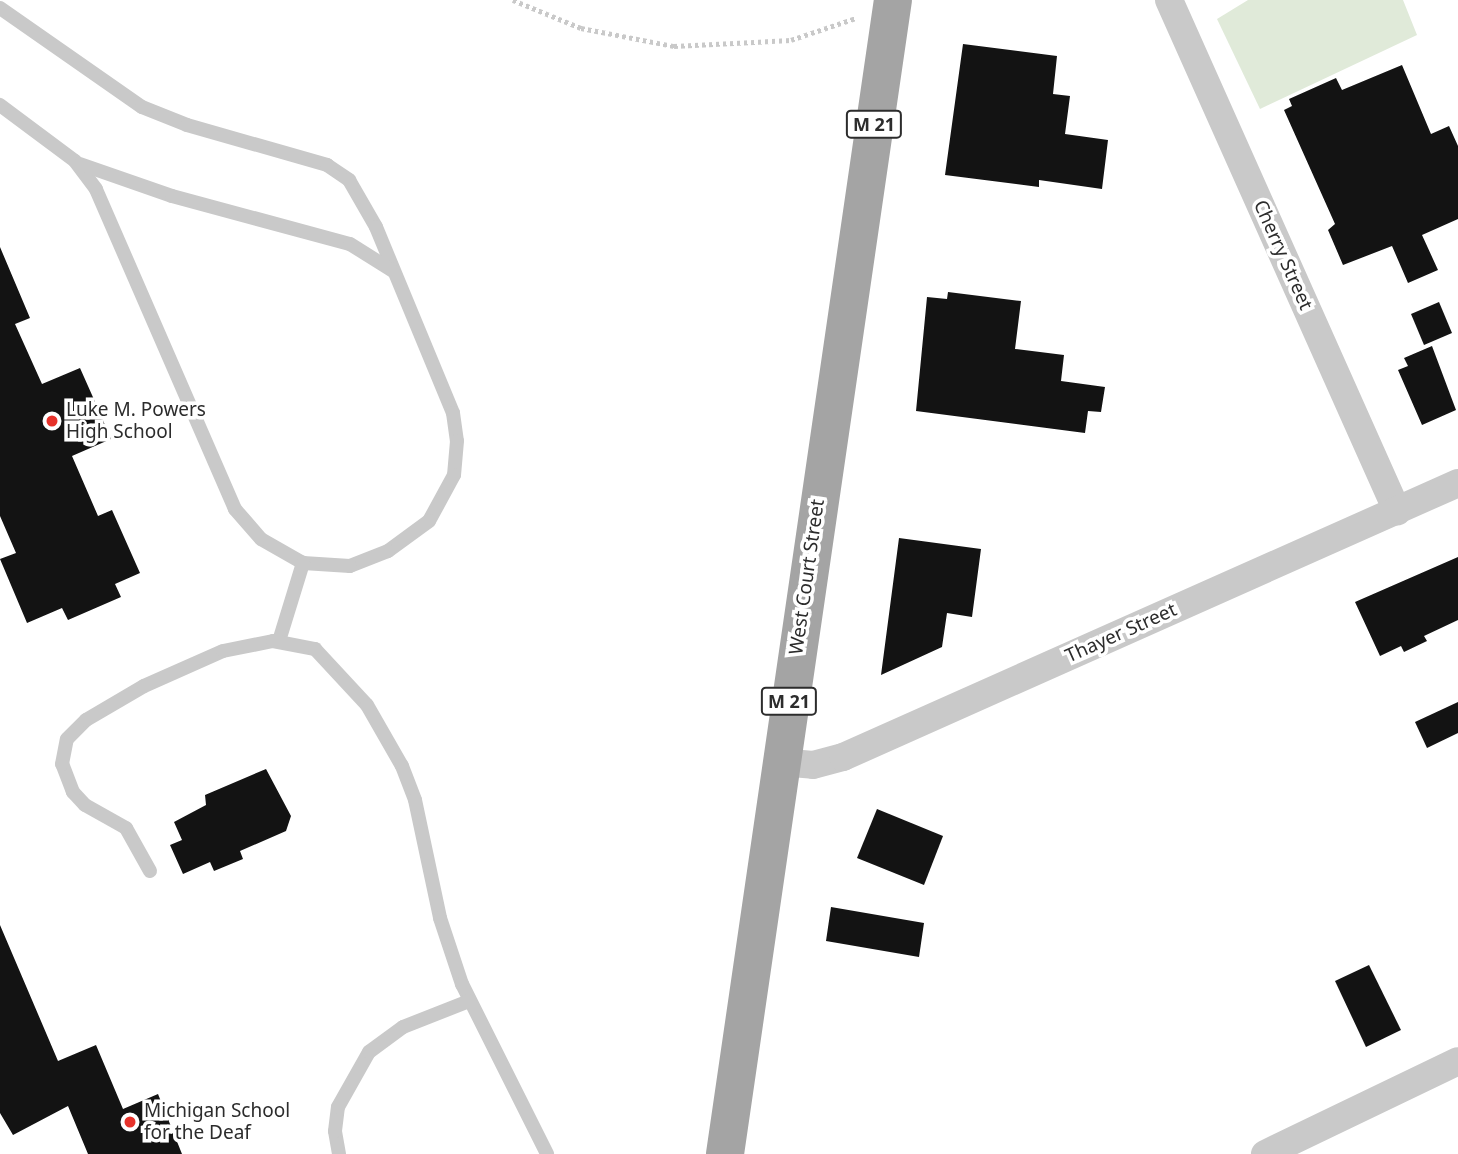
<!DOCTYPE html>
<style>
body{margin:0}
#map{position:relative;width:1458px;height:1154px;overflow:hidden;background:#fff;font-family:"Noto Sans",sans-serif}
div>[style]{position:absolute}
.green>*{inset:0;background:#e0ead9}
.building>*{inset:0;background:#131313}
.path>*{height:4.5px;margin-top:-2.25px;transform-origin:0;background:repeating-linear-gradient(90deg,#c9c9c9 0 3.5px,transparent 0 7px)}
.service>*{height:14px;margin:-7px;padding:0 7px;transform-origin:7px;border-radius:7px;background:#c9c9c9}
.minor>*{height:28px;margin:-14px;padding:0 14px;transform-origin:14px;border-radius:14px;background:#c9c9c9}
.primary>*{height:38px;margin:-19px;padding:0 19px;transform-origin:19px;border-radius:19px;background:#a4a4a4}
.dots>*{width:19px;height:19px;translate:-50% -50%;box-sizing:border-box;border:4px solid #fff;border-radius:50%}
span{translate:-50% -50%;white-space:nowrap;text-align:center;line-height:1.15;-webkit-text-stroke:7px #fff;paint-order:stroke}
.shield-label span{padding:2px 5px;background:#fff;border:2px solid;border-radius:5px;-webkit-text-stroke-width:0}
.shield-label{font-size:18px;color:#2c2c2c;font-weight:700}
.street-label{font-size:19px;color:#2c2c2c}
.poi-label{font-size:19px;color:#2c2c2c}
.left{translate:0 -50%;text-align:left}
</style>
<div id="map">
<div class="green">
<div style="clip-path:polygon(1248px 0,1403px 0,1417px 35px,1260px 109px,1217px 19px)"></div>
</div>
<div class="building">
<div style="clip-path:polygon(963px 44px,1057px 56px,1053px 94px,1070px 96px,1065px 134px,1108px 140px,1102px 189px,1039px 180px,1039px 187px,945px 175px)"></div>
<div style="clip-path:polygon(1402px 65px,1431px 134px,1449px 126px,1458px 146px,1458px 219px,1422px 235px,1438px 270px,1408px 283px,1392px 246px,1343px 265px,1328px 230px,1335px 224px,1284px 110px,1292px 106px,1289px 99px,1336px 78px,1342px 90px)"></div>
<div style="clip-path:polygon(0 247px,30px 318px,15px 324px,42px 384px,80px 368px,96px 404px,111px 439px,72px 456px,98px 516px,112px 510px,140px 573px,115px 584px,121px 597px,68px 620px,62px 608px,27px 623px,0 559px,16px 553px,0 516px)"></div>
<div style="clip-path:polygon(948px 292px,1021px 301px,1015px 349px,1064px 355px,1061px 381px,1105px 387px,1101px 412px,1088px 411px,1085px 433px,916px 411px,927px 297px,947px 299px)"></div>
<div style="clip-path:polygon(1439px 302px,1452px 333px,1424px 345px,1411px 314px)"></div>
<div style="clip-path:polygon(1432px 346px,1456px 410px,1422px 425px,1398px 370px,1408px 366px,1404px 358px)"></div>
<div style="clip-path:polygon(899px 538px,981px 549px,972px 617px,947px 613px,942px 647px,881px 675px)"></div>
<div style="clip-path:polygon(1458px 557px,1458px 620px,1424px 636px,1427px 641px,1404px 652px,1401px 646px,1380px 656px,1355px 602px)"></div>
<div style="clip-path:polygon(1458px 702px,1458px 733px,1427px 748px,1415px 722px)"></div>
<div style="clip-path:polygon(266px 769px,291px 816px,286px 831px,240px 851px,243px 859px,214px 871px,210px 862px,183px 874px,170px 845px,182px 840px,174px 822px,206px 805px,205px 795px)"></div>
<div style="clip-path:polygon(877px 809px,943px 836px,924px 885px,857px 858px)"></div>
<div style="clip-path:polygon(831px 907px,924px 923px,919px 957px,826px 941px)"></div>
<div style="clip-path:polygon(0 925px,58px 1061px,96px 1045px,123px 1109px,158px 1094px,182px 1154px,88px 1154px,68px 1106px,13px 1135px,0 1113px)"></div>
<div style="clip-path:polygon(1369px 965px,1401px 1030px,1366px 1047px,1335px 981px)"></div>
</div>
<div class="path">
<div style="left:513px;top:0;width:74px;rotate:22.4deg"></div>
<div style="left:581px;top:28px;width:95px;rotate:11deg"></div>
<div style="left:674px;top:46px;width:117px;rotate:-2.9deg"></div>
<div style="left:791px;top:40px;width:69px;rotate:-18.7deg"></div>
</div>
<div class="service">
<div style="left:0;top:8px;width:173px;rotate:34.9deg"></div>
<div style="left:142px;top:107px;width:48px;rotate:21.8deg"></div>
<div style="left:187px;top:125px;width:146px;rotate:15.9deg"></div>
<div style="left:327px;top:165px;width:27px;rotate:34deg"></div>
<div style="left:349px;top:180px;width:54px;rotate:60.1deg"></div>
<div style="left:376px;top:227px;width:201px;rotate:67.5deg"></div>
<div style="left:453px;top:413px;width:28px;rotate:82deg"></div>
<div style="left:457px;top:441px;width:34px;rotate:95deg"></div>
<div style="left:454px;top:475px;width:52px;rotate:118.5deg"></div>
<div style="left:429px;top:521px;width:51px;rotate:143.8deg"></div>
<div style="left:388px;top:551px;width:41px;rotate:158.5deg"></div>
<div style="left:350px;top:566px;width:47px;rotate:-176.3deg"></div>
<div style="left:303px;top:563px;width:48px;rotate:-150.3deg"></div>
<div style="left:261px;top:539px;width:40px;rotate:-131deg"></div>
<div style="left:235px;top:509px;width:349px;rotate:-113.5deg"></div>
<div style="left:96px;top:189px;width:35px;rotate:-127deg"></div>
<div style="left:75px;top:161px;width:94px;rotate:-143.3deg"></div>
<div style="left:80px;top:164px;width:97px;rotate:19.2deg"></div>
<div style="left:172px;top:196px;width:184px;rotate:15.1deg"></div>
<div style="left:350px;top:244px;width:51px;rotate:32.1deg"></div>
<div style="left:279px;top:641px;width:82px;rotate:-72.9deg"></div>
<div style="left:150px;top:871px;width:49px;rotate:-119.2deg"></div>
<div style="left:126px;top:828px;width:47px;rotate:-150.7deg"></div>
<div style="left:85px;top:805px;width:18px;rotate:-133deg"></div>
<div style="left:73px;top:792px;width:30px;rotate:-111deg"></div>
<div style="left:62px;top:764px;width:25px;rotate:-79deg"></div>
<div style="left:67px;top:739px;width:27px;rotate:-45deg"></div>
<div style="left:86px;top:720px;width:67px;rotate:-30.4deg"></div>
<div style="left:144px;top:686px;width:86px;rotate:-23.9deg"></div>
<div style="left:223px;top:651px;width:51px;rotate:-11.3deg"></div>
<div style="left:273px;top:641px;width:43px;rotate:10.8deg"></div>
<div style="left:315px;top:649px;width:76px;rotate:47.1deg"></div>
<div style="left:367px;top:705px;width:70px;rotate:60.2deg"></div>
<div style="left:402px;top:766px;width:36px;rotate:69deg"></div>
<div style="left:415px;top:800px;width:121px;rotate:78deg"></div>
<div style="left:440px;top:918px;width:70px;rotate:71.6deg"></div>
<div style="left:462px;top:984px;width:190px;rotate:63.4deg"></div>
<div style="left:339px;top:1154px;width:23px;rotate:-100deg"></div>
<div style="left:335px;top:1131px;width:24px;rotate:-83deg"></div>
<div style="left:338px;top:1107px;width:63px;rotate:-60.6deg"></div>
<div style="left:369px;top:1052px;width:42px;rotate:-36.3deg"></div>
<div style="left:403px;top:1027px;width:71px;rotate:-21.5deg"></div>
</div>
<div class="minor">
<div style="left:1169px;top:0;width:560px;rotate:65.95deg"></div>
<div style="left:780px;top:762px;width:33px;rotate:5deg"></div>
<div style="left:813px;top:765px;width:31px;rotate:-15deg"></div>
<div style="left:843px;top:757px;width:673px;rotate:-24.01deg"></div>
<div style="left:1265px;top:1154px;width:214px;rotate:-25.7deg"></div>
</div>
<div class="primary">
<div style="left:725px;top:1154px;width:1166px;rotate:-81.72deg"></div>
</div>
<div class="dots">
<div style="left:52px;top:421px;background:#e6322b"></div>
<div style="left:130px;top:1122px;background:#e6322b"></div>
</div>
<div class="shield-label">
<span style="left:874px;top:124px">M 21</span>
<span style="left:789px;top:701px">M 21</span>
</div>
<div class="street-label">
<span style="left:1283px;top:255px;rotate:66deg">Cherry Street</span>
<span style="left:807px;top:577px;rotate:-82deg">West Court Street</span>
<span style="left:1121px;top:633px;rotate:-24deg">Thayer Street</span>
</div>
<div class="poi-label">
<span class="left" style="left:66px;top:421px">Luke M. Powers<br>High School</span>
<span class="left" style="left:144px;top:1122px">Michigan School<br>for the Deaf</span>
</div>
</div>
